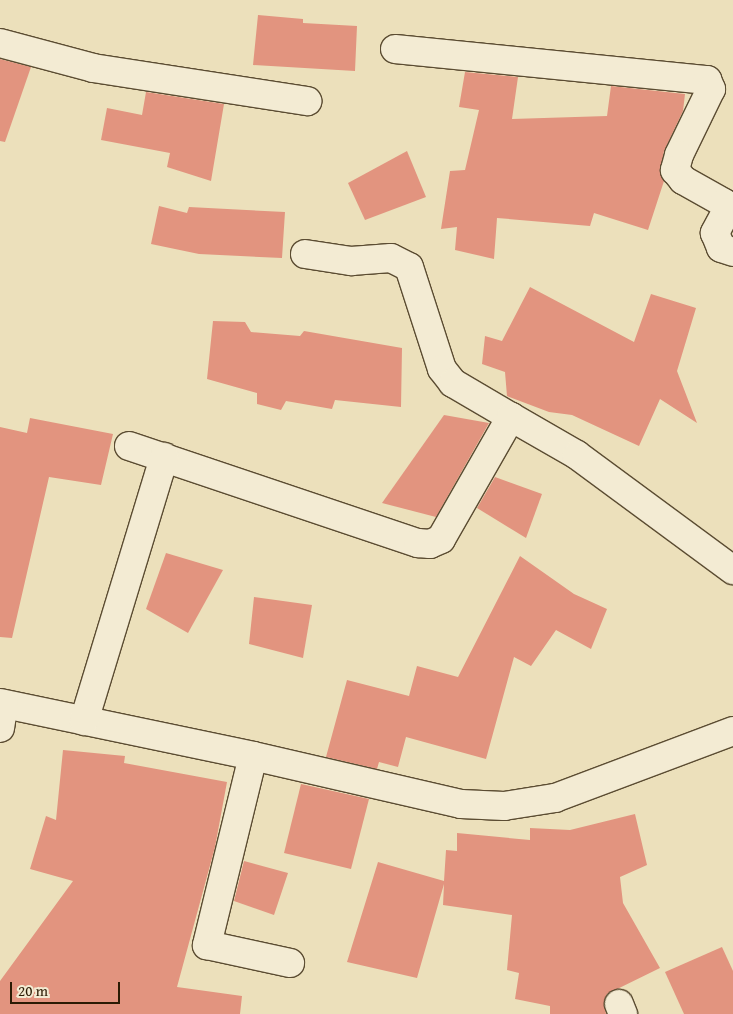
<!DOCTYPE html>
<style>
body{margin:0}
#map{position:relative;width:733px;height:1014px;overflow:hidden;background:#ece0bb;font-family:"Gentium Book Plus",serif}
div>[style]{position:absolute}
.building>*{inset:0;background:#e2947f}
.roads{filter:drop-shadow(1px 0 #5b4c32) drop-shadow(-1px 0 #5b4c32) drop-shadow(0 1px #5b4c32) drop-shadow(0 -1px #5b4c32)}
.street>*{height:28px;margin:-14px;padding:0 14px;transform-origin:14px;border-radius:14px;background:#f3ebd3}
span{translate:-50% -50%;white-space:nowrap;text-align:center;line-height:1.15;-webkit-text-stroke:4px #f3ebd3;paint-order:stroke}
.scale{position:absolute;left:10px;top:982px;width:110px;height:22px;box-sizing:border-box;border:2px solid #2b1b04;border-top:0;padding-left:6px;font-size:15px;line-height:18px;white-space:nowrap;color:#2b1b04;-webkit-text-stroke:4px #f3ebd3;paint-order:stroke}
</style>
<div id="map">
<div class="building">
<div style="clip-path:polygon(258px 15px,303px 19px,303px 23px,357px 26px,355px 71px,253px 65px)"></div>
<div style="clip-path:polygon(0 59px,31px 67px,5px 142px,0 141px)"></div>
<div style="clip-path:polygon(465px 72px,518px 77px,512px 119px,607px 116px,611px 86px,685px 94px,683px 111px,664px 151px,660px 173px,664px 181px,648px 230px,594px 213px,590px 226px,497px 218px,494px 259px,455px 250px,457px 227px,441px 229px,450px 171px,465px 170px,479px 110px,459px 107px)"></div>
<div style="clip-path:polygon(146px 92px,224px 104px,211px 181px,167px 167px,170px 153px,101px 140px,107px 108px,142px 115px)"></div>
<div style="clip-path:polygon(407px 151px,426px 197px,365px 220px,348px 183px)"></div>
<div style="clip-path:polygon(159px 206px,187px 213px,189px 207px,285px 212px,282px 258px,199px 254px,151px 244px)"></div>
<div style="clip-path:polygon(530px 287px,634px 342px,651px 294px,696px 308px,677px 371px,697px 423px,660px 399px,639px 446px,572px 415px,549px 412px,507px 396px,505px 372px,482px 364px,485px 336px,502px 341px)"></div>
<div style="clip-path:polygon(213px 321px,245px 322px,251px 332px,300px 336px,304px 331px,402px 348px,401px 407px,335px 400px,332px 409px,286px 401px,281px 410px,257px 404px,257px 393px,207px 379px)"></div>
<div style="clip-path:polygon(444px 415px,489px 423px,436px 517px,382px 503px)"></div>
<div style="clip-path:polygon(30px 418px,113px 434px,101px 485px,49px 477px,12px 638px,0 637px,0 427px,27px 433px)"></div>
<div style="clip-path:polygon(495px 477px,542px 494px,526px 538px,477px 508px)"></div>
<div style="clip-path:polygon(166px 553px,223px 570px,188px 633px,146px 609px)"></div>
<div style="clip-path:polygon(520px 556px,574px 594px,607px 609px,591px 649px,556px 630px,531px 666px,514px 657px,486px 759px,406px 737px,398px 767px,379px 762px,377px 769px,326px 757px,347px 680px,409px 696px,417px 666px,458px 677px)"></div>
<div style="clip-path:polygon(254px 597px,312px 605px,303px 658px,249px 644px)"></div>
<div style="clip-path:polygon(63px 750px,125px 756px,124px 763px,227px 782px,215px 847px,177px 987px,242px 996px,240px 1014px,0 1014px,0 981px,73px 881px,30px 869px,46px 816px,56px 820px)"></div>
<div style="clip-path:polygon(301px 784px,369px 799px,351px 869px,284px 853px)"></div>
<div style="clip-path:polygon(635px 814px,647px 865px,620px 877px,623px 903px,660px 968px,607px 994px,604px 1002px,606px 1014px,550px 1014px,550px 1006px,515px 999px,519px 973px,507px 970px,512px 915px,443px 905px,444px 884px,417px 978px,347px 962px,378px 862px,444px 881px,446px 850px,457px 851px,457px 833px,530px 840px,530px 828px,570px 830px)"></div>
<div style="clip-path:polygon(244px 861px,288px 873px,274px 915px,234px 901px)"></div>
<div style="clip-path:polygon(722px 947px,733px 971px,733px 1014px,684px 1014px,665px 972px)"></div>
</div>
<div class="roads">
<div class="street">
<div style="left:0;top:43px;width:96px;rotate:15deg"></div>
<div style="left:93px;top:68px;width:217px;rotate:8.8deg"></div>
<div style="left:395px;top:49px;width:314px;rotate:5.7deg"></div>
<div style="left:707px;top:80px;width:10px;rotate:66deg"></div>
<div style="left:711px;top:89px;width:73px;rotate:115.9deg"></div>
<div style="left:679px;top:155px;width:16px;rotate:105deg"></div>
<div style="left:675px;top:170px;width:13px;rotate:51deg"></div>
<div style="left:683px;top:180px;width:47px;rotate:29.3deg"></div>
<div style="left:724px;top:203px;width:9px;rotate:77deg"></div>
<div style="left:726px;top:212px;width:24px;rotate:118deg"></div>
<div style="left:715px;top:233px;width:16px;rotate:68deg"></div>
<div style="left:721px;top:248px;width:13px;rotate:18deg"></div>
<div style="left:305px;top:254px;width:47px;rotate:8.7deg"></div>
<div style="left:351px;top:261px;width:40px;rotate:-4.3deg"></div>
<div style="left:391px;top:258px;width:20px;rotate:27deg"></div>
<div style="left:409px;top:267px;width:107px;rotate:72.1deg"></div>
<div style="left:442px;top:369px;width:18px;rotate:52deg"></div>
<div style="left:453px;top:383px;width:67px;rotate:30.4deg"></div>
<div style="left:129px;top:446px;width:305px;rotate:18.6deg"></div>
<div style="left:418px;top:543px;width:12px;rotate:5deg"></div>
<div style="left:430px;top:544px;width:12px;rotate:-24deg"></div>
<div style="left:441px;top:539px;width:141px;rotate:-60.2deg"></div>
<div style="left:511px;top:417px;width:76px;rotate:29.9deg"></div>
<div style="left:577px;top:455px;width:194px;rotate:36.4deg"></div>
<div style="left:0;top:703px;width:258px;rotate:11.8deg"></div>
<div style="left:253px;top:756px;width:213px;rotate:13deg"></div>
<div style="left:461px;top:804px;width:43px;rotate:2.7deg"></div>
<div style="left:504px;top:806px;width:52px;rotate:-8.9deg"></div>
<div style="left:555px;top:798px;width:190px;rotate:-20.6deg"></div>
<div style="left:84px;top:721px;width:276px;rotate:-73.1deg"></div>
<div style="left:0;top:728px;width:24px;rotate:-81deg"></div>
<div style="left:253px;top:756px;width:195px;rotate:103.7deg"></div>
<div style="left:207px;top:945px;width:85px;rotate:12.2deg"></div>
<div style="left:619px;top:1004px;width:11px;rotate:68deg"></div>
</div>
</div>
<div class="scale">20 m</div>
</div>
